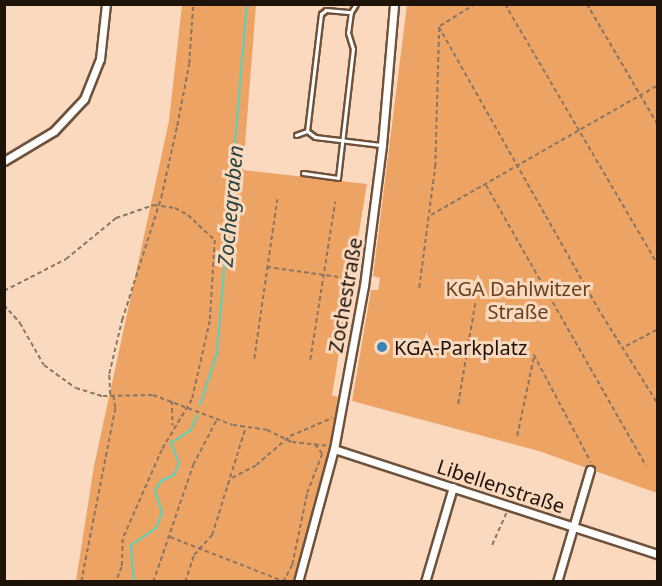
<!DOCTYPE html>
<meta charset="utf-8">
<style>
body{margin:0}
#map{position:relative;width:662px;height:586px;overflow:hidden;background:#fad9bf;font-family:"Noto Sans",sans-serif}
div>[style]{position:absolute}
.green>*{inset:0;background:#eca363}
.stream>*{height:2px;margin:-1px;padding:0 1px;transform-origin:1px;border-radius:1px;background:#52d6c1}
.path>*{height:1.5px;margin-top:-0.75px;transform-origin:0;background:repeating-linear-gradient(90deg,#8b7563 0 4.5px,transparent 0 7.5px)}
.roads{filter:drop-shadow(2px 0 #6e523b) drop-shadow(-2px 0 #6e523b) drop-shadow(0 2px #6e523b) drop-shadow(0 -2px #6e523b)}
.service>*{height:3px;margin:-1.5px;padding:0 1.5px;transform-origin:1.5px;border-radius:1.5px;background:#fff}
.minor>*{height:7px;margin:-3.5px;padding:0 3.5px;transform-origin:3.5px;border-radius:3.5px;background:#fff}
.dots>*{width:16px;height:16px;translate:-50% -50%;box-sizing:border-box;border:3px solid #fad9bf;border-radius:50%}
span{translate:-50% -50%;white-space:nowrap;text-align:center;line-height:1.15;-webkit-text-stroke:6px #fad9bf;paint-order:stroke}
.park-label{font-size:20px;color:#684220}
.street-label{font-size:20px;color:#1e1309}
.poi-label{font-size:20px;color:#1e1309}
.left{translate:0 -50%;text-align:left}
.water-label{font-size:21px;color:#294540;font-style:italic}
.frame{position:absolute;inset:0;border:6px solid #1e1309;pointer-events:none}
</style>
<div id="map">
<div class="green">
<div style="clip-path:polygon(182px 5px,256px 5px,243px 170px,367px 184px,332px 395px,325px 393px,338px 397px,330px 445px,294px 581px,76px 581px,94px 466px,169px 121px)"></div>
<div style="clip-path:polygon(407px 5px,657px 5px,657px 493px,539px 451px,352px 401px,371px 290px,378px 290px,380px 278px,373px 276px)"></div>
</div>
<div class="stream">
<div style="left:200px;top:405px;width:55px;rotate:-71.9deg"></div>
<div style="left:217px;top:353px;width:350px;rotate:-85.1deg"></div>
<div style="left:134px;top:582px;width:37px;rotate:-95deg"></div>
<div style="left:131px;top:545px;width:30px;rotate:-34deg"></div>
<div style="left:156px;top:528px;width:17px;rotate:-69deg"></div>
<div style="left:162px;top:512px;width:23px;rotate:-108deg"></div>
<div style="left:155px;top:490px;width:11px;rotate:-56deg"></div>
<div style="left:161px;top:481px;width:14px;rotate:-25deg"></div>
<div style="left:174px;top:475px;width:13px;rotate:-67deg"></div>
<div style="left:179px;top:463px;width:22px;rotate:-112deg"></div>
<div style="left:171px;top:443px;width:24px;rotate:-33deg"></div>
<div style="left:191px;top:430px;width:16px;rotate:-68deg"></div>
</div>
<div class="path">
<div style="left:505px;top:4px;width:303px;rotate:59.6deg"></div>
<div style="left:587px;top:4px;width:140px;rotate:59.6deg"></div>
<div style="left:440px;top:26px;width:41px;rotate:-32.2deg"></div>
<div style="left:439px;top:27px;width:331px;rotate:60.5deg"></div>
<div style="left:602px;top:315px;width:105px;rotate:57.8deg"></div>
<div style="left:486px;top:185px;width:323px;rotate:60.3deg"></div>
<div style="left:431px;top:215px;width:262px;rotate:-29.8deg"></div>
<div style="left:267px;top:267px;width:87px;rotate:7.9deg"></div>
<div style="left:419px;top:288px;width:122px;rotate:-82.5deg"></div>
<div style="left:435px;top:167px;width:139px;rotate:-88.4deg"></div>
<div style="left:4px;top:291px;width:70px;rotate:-27.3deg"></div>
<div style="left:66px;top:259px;width:65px;rotate:-39.4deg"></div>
<div style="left:116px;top:218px;width:40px;rotate:-18.9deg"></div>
<div style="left:154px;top:205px;width:21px;rotate:8deg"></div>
<div style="left:175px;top:208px;width:15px;rotate:28deg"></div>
<div style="left:188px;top:215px;width:37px;rotate:43deg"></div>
<div style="left:215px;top:240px;width:81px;rotate:93.5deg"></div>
<div style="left:210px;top:321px;width:81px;rotate:102.8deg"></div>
<div style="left:192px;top:400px;width:58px;rotate:121deg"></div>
<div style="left:162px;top:450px;width:97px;rotate:113.7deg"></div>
<div style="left:123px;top:539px;width:28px;rotate:92deg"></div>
<div style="left:122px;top:567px;width:16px;rotate:112deg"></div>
<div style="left:4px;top:305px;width:24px;rotate:48deg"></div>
<div style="left:20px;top:323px;width:48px;rotate:60.3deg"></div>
<div style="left:44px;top:365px;width:39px;rotate:36deg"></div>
<div style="left:76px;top:388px;width:28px;rotate:17deg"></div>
<div style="left:103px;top:396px;width:50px;rotate:-1.1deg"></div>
<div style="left:153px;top:395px;width:85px;rotate:20.6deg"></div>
<div style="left:233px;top:425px;width:34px;rotate:8deg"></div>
<div style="left:267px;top:430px;width:28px;rotate:26deg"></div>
<div style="left:292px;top:442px;width:36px;rotate:6deg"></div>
<div style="left:626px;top:346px;width:36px;rotate:-28deg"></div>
<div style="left:534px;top:355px;width:121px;rotate:62deg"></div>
<div style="left:254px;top:359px;width:161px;rotate:-81.8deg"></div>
<div style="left:310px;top:360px;width:160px;rotate:-81deg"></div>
<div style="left:110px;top:395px;width:21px;rotate:-93deg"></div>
<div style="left:109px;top:374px;width:56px;rotate:-76.5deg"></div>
<div style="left:122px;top:320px;width:128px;rotate:-72.3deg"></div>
<div style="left:161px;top:198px;width:74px;rotate:-77.5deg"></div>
<div style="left:177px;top:126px;width:63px;rotate:-79deg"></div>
<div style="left:189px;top:64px;width:60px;rotate:-86.2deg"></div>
<div style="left:172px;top:401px;width:25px;rotate:88deg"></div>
<div style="left:458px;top:404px;width:102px;rotate:-80.4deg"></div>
<div style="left:517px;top:436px;width:83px;rotate:-78.1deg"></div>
<div style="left:232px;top:478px;width:27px;rotate:-28deg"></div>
<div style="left:256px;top:465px;width:45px;rotate:-40.5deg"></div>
<div style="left:290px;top:436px;width:46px;rotate:-23.2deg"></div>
<div style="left:170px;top:537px;width:121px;rotate:21.3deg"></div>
<div style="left:492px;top:545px;width:36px;rotate:-66deg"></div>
<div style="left:81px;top:582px;width:177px;rotate:-78.9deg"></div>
<div style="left:115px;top:408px;width:12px;rotate:-99deg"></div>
<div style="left:153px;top:582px;width:124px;rotate:-71.1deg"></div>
<div style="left:193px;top:465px;width:50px;rotate:-62.4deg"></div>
<div style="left:185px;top:582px;width:28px;rotate:-72deg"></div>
<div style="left:194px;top:555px;width:27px;rotate:-48deg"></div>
<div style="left:212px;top:535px;width:111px;rotate:-72.7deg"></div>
<div style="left:283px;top:582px;width:19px;rotate:-62deg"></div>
<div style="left:292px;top:565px;width:74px;rotate:-78.2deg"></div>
<div style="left:307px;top:493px;width:42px;rotate:-69deg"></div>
<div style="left:322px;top:454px;width:13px;rotate:-129deg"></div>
</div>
<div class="roads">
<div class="service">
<div style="left:307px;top:131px;width:118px;rotate:-83.2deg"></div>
<div style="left:321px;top:14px;width:6px;rotate:-39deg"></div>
<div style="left:326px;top:10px;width:25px;rotate:5deg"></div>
<div style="left:296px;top:135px;width:12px;rotate:-20deg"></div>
<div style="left:307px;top:131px;width:10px;rotate:37deg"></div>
<div style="left:315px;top:137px;width:66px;rotate:6.9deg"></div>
<div style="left:303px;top:173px;width:35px;rotate:8deg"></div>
<div style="left:338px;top:178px;width:130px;rotate:-83.4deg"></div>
<div style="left:353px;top:49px;width:17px;rotate:-107deg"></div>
<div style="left:348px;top:33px;width:21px;rotate:-82deg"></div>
<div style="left:351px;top:12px;width:9px;rotate:-58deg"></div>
</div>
<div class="minor">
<div style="left:4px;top:161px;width:58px;rotate:-31deg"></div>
<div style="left:54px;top:131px;width:44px;rotate:-46.8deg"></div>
<div style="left:84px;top:99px;width:43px;rotate:-68.2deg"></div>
<div style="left:100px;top:59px;width:55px;rotate:-83.8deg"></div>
<div style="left:334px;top:449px;width:341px;rotate:18deg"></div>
<div style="left:298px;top:582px;width:138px;rotate:-74.9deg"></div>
<div style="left:334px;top:449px;width:166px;rotate:-79.6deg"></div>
<div style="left:364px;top:286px;width:142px;rotate:-82.7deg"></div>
<div style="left:382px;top:145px;width:142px;rotate:-85.1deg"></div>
<div style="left:425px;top:582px;width:99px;rotate:-73.6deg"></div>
<div style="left:557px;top:582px;width:117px;rotate:-73.6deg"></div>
</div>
</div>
<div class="dots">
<div style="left:382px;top:347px;background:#3683b6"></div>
</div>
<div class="park-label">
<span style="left:518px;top:300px">KGA Dahlwitzer<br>Straße</span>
</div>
<div class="street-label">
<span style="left:345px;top:295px;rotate:-80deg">Zochestraße</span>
<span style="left:501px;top:486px;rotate:18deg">Libellenstraße</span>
</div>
<div class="poi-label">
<span class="left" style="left:394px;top:347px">KGA-Parkplatz</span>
</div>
<div class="water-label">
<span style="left:230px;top:206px;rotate:-85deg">Zochegraben</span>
</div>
<div class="frame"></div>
</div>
